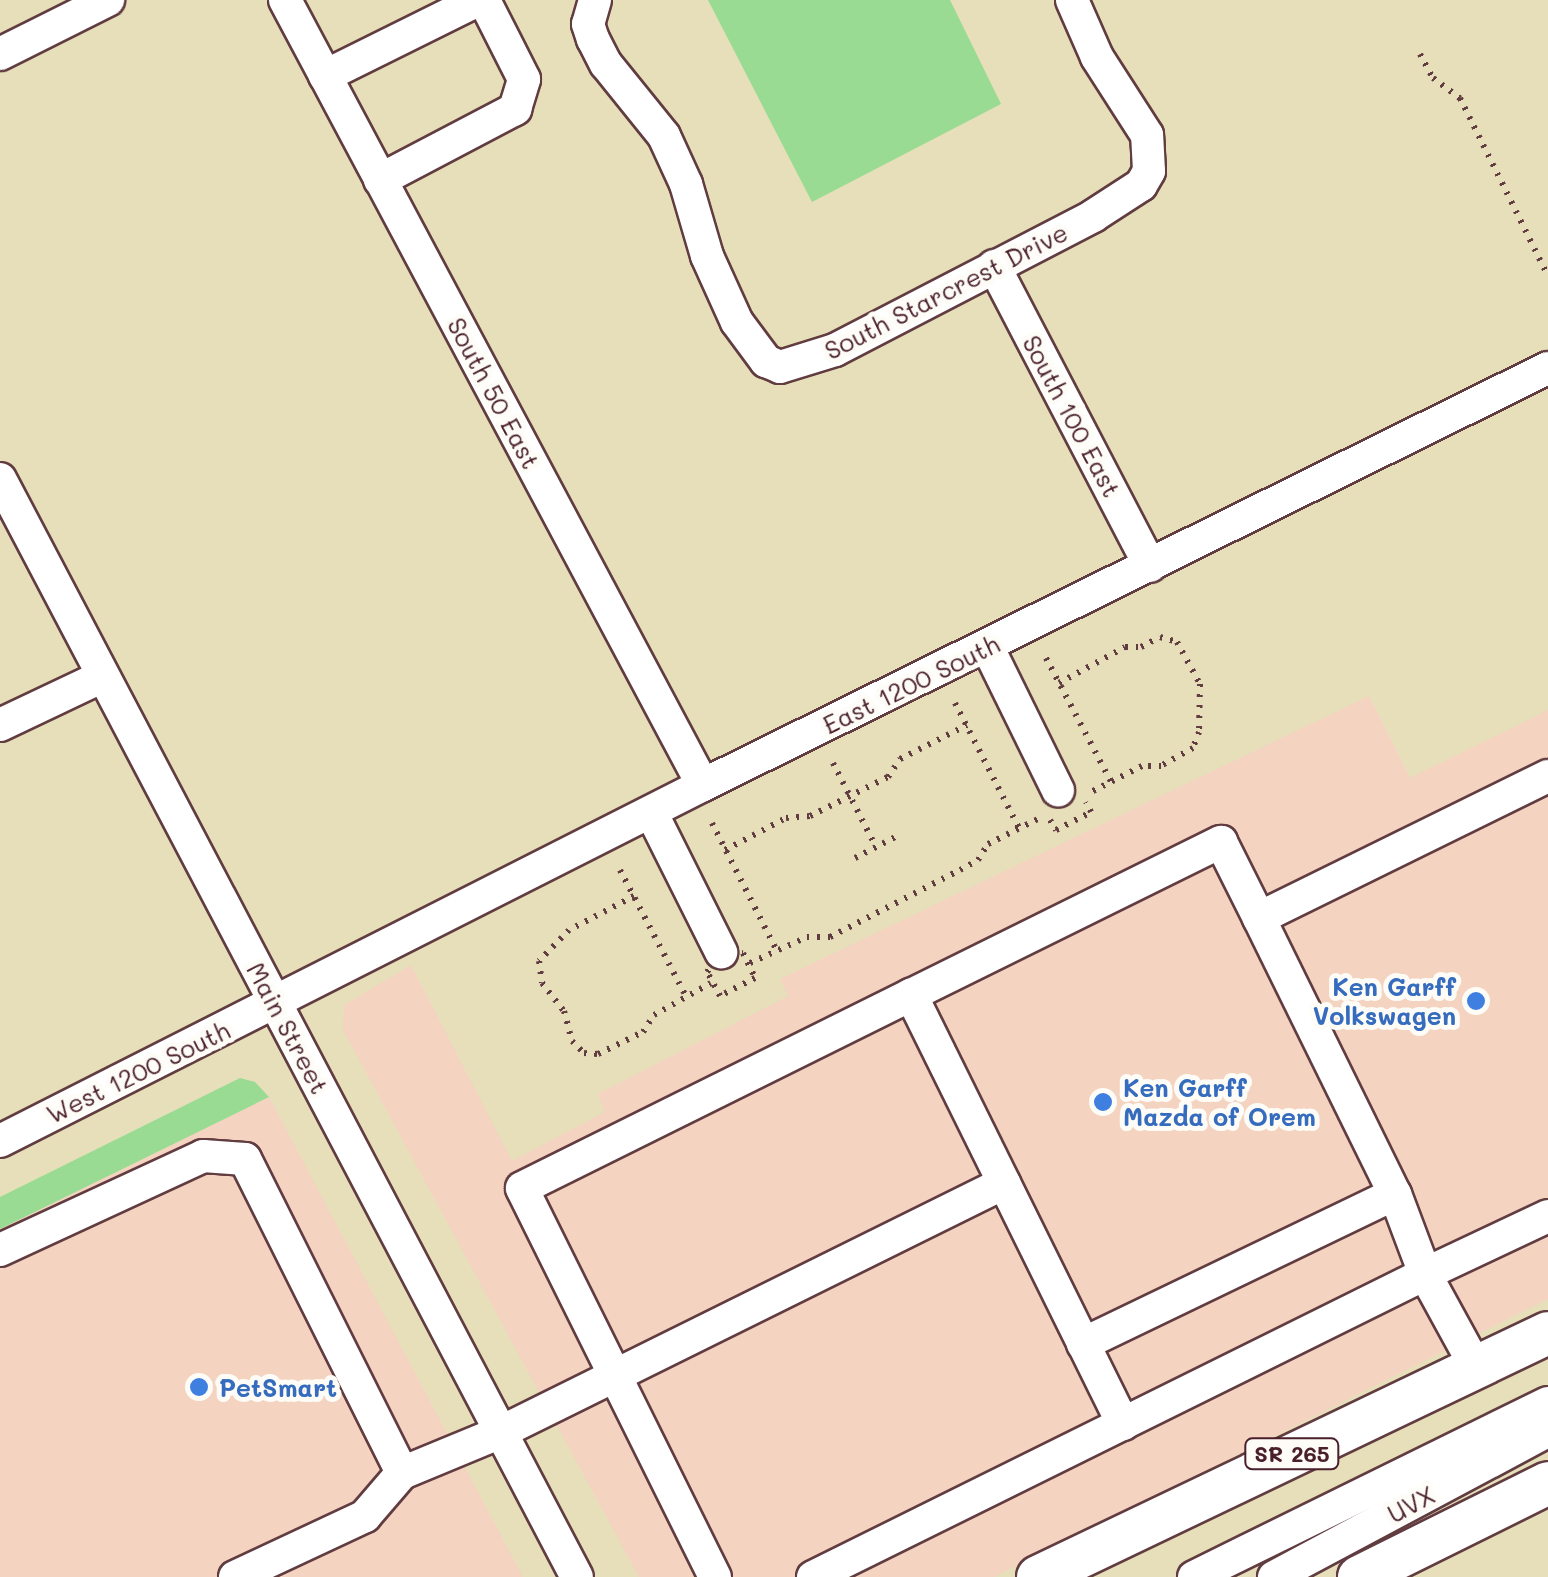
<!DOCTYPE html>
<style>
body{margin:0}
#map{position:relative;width:1548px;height:1577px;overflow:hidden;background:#e6dfba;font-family:Mali,sans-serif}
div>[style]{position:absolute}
.built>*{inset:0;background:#f4d3c0}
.green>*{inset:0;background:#99db92}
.path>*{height:6px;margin-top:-3px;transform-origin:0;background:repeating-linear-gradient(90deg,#613c40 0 2.5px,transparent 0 10.5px)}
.roads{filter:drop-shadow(2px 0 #613c40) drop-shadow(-2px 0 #613c40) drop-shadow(0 2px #613c40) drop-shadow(0 -2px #613c40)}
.minor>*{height:32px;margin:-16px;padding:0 16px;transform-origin:16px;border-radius:16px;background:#fff}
.major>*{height:42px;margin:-21px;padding:0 21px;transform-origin:21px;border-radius:21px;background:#fff}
.dots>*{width:28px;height:28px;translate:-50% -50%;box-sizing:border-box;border:5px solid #fdfcf7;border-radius:50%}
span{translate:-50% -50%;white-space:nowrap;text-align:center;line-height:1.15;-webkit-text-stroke:10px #fdfcf7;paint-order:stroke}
.shield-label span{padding:2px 8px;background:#fdfcf7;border:2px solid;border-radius:8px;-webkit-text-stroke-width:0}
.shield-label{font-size:22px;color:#4a1f2b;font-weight:700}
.street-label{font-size:25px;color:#4a1f2b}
.shop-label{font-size:25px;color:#366cbe;font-weight:700}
.right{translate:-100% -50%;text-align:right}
.left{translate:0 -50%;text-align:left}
</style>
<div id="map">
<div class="built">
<div style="clip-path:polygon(1369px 696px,1410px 778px,1548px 710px,1548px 1299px,994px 1577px,639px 1577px,343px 1030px,344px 1005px,411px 965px,512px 1161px,605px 1112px,598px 1094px,788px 996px,780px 979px)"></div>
<div style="clip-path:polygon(269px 1097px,523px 1577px,0 1577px,0 1229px)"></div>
</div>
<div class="green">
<div style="clip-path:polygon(708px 0,950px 0,1001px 104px,812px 202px)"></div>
<div style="clip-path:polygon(240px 1078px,255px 1082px,269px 1097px,0 1229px,0 1197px)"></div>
</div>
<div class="path">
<div style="left:1420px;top:54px;width:27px;rotate:62deg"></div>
<div style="left:1433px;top:78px;width:34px;rotate:37deg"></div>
<div style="left:1460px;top:98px;width:199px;rotate:63.7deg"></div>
<div style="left:1046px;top:658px;width:140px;rotate:62.3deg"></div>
<div style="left:1059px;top:683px;width:75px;rotate:-28.6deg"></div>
<div style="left:1125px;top:647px;width:16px"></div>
<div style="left:1141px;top:647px;width:21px;rotate:-28deg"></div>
<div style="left:1160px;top:637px;width:18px;rotate:16deg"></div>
<div style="left:1177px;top:642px;width:48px;rotate:61.3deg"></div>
<div style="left:1200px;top:684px;width:48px;rotate:91.2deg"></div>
<div style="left:1199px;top:732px;width:17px;rotate:111deg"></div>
<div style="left:1193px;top:748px;width:37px;rotate:151deg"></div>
<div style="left:1161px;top:766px;width:19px;rotate:180deg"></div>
<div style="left:1142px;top:766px;width:59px;rotate:153deg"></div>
<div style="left:955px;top:703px;width:140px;rotate:62.9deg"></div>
<div style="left:833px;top:763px;width:94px;rotate:62.9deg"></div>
<div style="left:1050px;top:820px;width:12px;rotate:59deg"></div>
<div style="left:1056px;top:830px;width:39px;rotate:-27deg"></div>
<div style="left:1091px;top:812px;width:11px;rotate:-117deg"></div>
<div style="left:712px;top:823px;width:141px;rotate:63.1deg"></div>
<div style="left:725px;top:850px;width:69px;rotate:-27.7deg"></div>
<div style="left:786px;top:818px;width:24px;rotate:-5deg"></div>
<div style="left:810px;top:816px;width:87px;rotate:-26.6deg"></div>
<div style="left:888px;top:777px;width:22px;rotate:-56deg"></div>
<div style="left:900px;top:759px;width:75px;rotate:-26.9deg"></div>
<div style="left:855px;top:858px;width:50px;rotate:-27.6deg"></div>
<div style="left:620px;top:870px;width:142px;rotate:62.4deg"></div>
<div style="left:634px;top:896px;width:73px;rotate:152.4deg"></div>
<div style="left:569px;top:930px;width:43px;rotate:134.1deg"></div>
<div style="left:539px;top:961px;width:22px;rotate:82deg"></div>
<div style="left:542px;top:983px;width:36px;rotate:52deg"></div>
<div style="left:564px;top:1011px;width:31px;rotate:75deg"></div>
<div style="left:572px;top:1041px;width:17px;rotate:45deg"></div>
<div style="left:584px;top:1053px;width:14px;rotate:4deg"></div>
<div style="left:598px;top:1054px;width:50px;rotate:-26.1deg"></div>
<div style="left:643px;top:1032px;width:20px;rotate:-57deg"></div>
<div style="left:654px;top:1015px;width:65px;rotate:-29.3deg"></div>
<div style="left:721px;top:952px;width:22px;rotate:3deg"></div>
<div style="left:743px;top:953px;width:28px;rotate:64deg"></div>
<div style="left:755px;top:978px;width:39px;rotate:153deg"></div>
<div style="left:720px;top:996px;width:27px;rotate:-118deg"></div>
<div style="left:707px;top:972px;width:24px;rotate:-55deg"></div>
<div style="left:750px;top:963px;width:63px;rotate:-24.5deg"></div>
<div style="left:807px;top:937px;width:23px"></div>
<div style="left:830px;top:937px;width:146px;rotate:-27.3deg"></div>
<div style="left:960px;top:870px;width:21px;rotate:-29deg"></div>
<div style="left:978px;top:860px;width:19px;rotate:-58deg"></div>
<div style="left:988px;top:844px;width:60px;rotate:-26.6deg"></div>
</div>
<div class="roads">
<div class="minor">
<div style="left:285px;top:0;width:889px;rotate:61.97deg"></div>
<div style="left:595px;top:0;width:25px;rotate:106deg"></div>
<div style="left:588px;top:24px;width:16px;rotate:72deg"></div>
<div style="left:593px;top:39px;width:28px;rotate:63deg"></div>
<div style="left:606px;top:64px;width:92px;rotate:51.1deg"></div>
<div style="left:664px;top:136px;width:53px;rotate:65.4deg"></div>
<div style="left:686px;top:184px;width:75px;rotate:73.7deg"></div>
<div style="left:707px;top:256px;width:72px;rotate:65.6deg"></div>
<div style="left:737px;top:322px;width:49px;rotate:53.4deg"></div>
<div style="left:766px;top:361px;width:15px;rotate:23deg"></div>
<div style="left:780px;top:367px;width:58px;rotate:-17.2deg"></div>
<div style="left:835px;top:350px;width:291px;rotate:-27.4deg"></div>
<div style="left:1093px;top:216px;width:57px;rotate:-32.9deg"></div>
<div style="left:1141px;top:185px;width:16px;rotate:-60deg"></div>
<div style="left:1149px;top:171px;width:36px;rotate:-93deg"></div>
<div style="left:1147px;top:135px;width:93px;rotate:-122.7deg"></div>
<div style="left:1097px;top:57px;width:62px;rotate:-113.7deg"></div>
<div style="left:0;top:54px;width:121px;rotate:-26.6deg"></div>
<div style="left:325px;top:76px;width:171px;rotate:-26.4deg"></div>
<div style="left:380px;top:180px;width:153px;rotate:-27.7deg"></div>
<div style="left:515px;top:109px;width:31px;rotate:-73deg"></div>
<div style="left:524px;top:79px;width:89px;rotate:-116.9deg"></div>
<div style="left:994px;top:266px;width:338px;rotate:62.5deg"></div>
<div style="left:0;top:479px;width:1240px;rotate:62.28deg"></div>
<div style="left:987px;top:646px;width:161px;rotate:63.8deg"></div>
<div style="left:0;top:725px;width:114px;rotate:-25.4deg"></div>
<div style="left:1548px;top:776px;width:322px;rotate:153.8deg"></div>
<div style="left:1259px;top:918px;width:308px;rotate:63.8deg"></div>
<div style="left:1395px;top:1194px;width:85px;rotate:69.4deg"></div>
<div style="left:1425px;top:1274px;width:136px;rotate:-25.2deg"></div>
<div style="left:651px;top:812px;width:157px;rotate:63.4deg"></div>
<div style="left:0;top:1141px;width:788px;rotate:-26.86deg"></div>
<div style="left:703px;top:785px;width:942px;rotate:-26.27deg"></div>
<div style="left:1004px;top:1183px;width:269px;rotate:63.7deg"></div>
<div style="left:0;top:1250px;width:224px;rotate:-24.8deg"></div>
<div style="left:203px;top:1156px;width:42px;rotate:4.1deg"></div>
<div style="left:245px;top:1159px;width:351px;rotate:63.4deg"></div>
<div style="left:1083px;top:1344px;width:346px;rotate:-25.7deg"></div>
<div style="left:235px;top:1577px;width:144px;rotate:-25.1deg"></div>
<div style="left:365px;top:1516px;width:57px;rotate:-49.3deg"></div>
<div style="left:402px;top:1473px;width:107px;rotate:-22.5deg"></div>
<div style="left:501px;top:1432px;width:561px;rotate:-26.34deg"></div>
<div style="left:1004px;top:1183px;width:210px;rotate:-116.3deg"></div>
<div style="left:911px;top:995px;width:346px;rotate:-26.3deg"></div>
<div style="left:1221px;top:842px;width:85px;rotate:63.4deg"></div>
<div style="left:715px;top:1577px;width:434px;rotate:-116.4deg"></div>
<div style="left:522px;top:1188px;width:434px;rotate:-26.4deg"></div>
<div style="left:813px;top:1577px;width:683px;rotate:-26.34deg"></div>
<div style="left:1425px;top:1274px;width:106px;rotate:61.3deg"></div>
<div style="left:1194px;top:1577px;width:394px;rotate:-26.2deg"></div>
<div style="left:1274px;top:1577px;width:310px;rotate:-28.1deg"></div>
</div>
<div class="major">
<div style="left:1038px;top:1577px;width:565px;rotate:-25.57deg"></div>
<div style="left:1359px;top:1577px;width:211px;rotate:-26.4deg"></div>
</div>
</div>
<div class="dots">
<div style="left:1476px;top:1001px;background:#3f7fe0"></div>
<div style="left:1103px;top:1102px;background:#3f7fe0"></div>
<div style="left:199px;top:1387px;background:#3f7fe0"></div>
</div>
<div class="shield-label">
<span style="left:1292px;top:1454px">SR 265</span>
</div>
<div class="street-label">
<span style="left:946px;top:291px;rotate:-27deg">South Starcrest Drive</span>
<span style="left:494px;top:393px;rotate:62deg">South 50 East</span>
<span style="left:1072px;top:416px;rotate:62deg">South 100 East</span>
<span style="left:911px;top:684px;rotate:-26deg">East 1200 South</span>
<span style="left:288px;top:1028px;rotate:62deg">Main Street</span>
<span style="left:138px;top:1072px;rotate:-26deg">West 1200 South</span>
<span style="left:1411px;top:1504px;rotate:-28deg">UVX</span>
</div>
<div class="shop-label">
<span class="right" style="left:1456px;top:1001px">Ken Garff<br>Volkswagen</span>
<span class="left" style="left:1123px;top:1102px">Ken Garff<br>Mazda of Orem</span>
<span class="left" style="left:219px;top:1387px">PetSmart</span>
</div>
</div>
